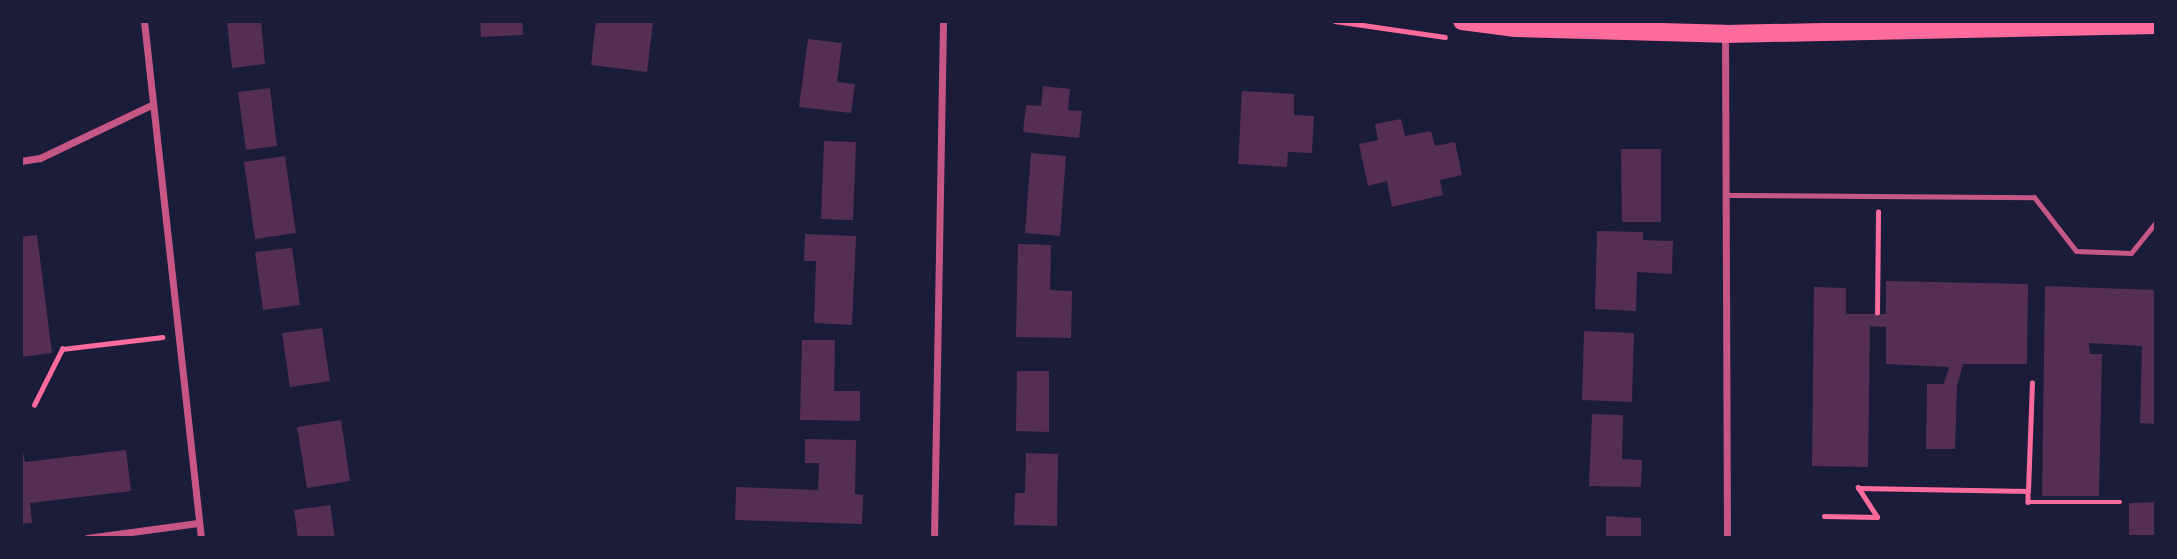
<!DOCTYPE html>
<style>
body{margin:0}
#map{position:relative;width:2177px;height:559px;overflow:hidden;background:#1b1b3a;font-family:"Open Sans",sans-serif}
div>[style]{position:absolute}
.building>*{inset:0;background:#542f53}
.path>*{height:4.5px;margin:-2.25px;padding:0 2.25px;transform-origin:2.25px;border-radius:2.25px;background:#ff6b9d}
.service>*{height:5px;margin:-2.5px;padding:0 2.5px;transform-origin:2.5px;border-radius:2.5px;background:#c65784}
.minor>*{height:7px;margin:-3.5px;padding:0 3.5px;transform-origin:3.5px;border-radius:3.5px;background:#c65784}
.primary>*{height:18px;margin:-9px;padding:0 9px;transform-origin:9px;border-radius:9px;background:#ff6b9d}
span{translate:-50% -50%;white-space:nowrap;text-align:center;line-height:1.15;-webkit-text-stroke:7px #1b1b3a;paint-order:stroke}
.frame{position:absolute;inset:0;border:23px solid #1b1b3a;pointer-events:none}
</style>
<div id="map">
<div class="building">
<div style="clip-path:polygon(227px 21px,261px 21px,265px 64px,232px 68px)"></div>
<div style="clip-path:polygon(480px 21px,522px 21px,523px 35px,481px 37px)"></div>
<div style="clip-path:polygon(596px 21px,653px 23px,647px 72px,591px 65px)"></div>
<div style="clip-path:polygon(808px 39px,842px 43px,837px 82px,855px 84px,851px 113px,799px 107px)"></div>
<div style="clip-path:polygon(1043px 86px,1070px 89px,1068px 110px,1082px 111px,1079px 138px,1023px 132px,1026px 105px,1041px 106px)"></div>
<div style="clip-path:polygon(270px 88px,277px 146px,246px 150px,238px 92px)"></div>
<div style="clip-path:polygon(1242px 91px,1294px 94px,1294px 115px,1314px 116px,1312px 153px,1288px 152px,1287px 167px,1238px 164px)"></div>
<div style="clip-path:polygon(1401px 119px,1405px 136px,1431px 131px,1435px 146px,1455px 142px,1462px 175px,1440px 180px,1443px 195px,1392px 207px,1387px 181px,1368px 186px,1359px 144px,1378px 140px,1375px 124px)"></div>
<div style="clip-path:polygon(824px 141px,856px 142px,853px 220px,821px 219px)"></div>
<div style="clip-path:polygon(1621px 149px,1661px 149px,1661px 222px,1622px 222px)"></div>
<div style="clip-path:polygon(1031px 153px,1066px 156px,1060px 236px,1025px 233px)"></div>
<div style="clip-path:polygon(285px 156px,296px 233px,255px 239px,244px 162px)"></div>
<div style="clip-path:polygon(1597px 231px,1643px 232px,1643px 240px,1673px 241px,1672px 274px,1637px 272px,1636px 311px,1595px 309px)"></div>
<div style="clip-path:polygon(805px 234px,856px 236px,852px 325px,814px 323px,816px 261px,804px 261px)"></div>
<div style="clip-path:polygon(37px 235px,52px 353px,21px 357px,21px 237px)"></div>
<div style="clip-path:polygon(1018px 244px,1051px 245px,1050px 290px,1072px 291px,1071px 338px,1016px 337px)"></div>
<div style="clip-path:polygon(292px 248px,300px 305px,263px 310px,255px 252px)"></div>
<div style="clip-path:polygon(1886px 281px,2028px 284px,2027px 364px,1963px 364px,1957px 386px,1955px 449px,1926px 449px,1927px 384px,1944px 384px,1949px 367px,1886px 364px,1886px 327px,1870px 326px,1868px 467px,1812px 466px,1814px 287px,1846px 288px,1846px 314px,1886px 314px)"></div>
<div style="clip-path:polygon(2045px 286px,2156px 290px,2156px 424px,2140px 423px,2142px 346px,2089px 343px,2090px 354px,2102px 354px,2099px 496px,2042px 496px)"></div>
<div style="clip-path:polygon(322px 328px,330px 381px,290px 387px,282px 333px)"></div>
<div style="clip-path:polygon(1584px 331px,1634px 333px,1632px 402px,1582px 400px)"></div>
<div style="clip-path:polygon(802px 340px,835px 340px,834px 391px,860px 391px,860px 421px,800px 420px)"></div>
<div style="clip-path:polygon(1017px 371px,1049px 371px,1049px 432px,1016px 431px)"></div>
<div style="clip-path:polygon(1592px 414px,1623px 415px,1622px 459px,1642px 460px,1641px 487px,1589px 486px)"></div>
<div style="clip-path:polygon(341px 420px,350px 481px,307px 488px,297px 427px)"></div>
<div style="clip-path:polygon(805px 439px,856px 440px,855px 494px,863px 495px,862px 524px,735px 520px,736px 487px,818px 490px,819px 463px,805px 463px)"></div>
<div style="clip-path:polygon(21px 441px,25px 462px,126px 450px,131px 491px,30px 503px,32px 523px,21px 524px)"></div>
<div style="clip-path:polygon(1026px 453px,1058px 454px,1057px 526px,1014px 525px,1015px 493px,1025px 493px)"></div>
<div style="clip-path:polygon(2156px 502px,2156px 535px,2129px 535px,2129px 503px)"></div>
<div style="clip-path:polygon(330px 505px,335px 538px,298px 538px,294px 510px)"></div>
<div style="clip-path:polygon(1606px 516px,1641px 518px,1641px 538px,1606px 538px)"></div>
</div>
<div class="path">
<div style="left:1335px;top:21px;width:111px;rotate:8.3deg"></div>
<div style="left:1877px;top:313px;width:101px;rotate:-89.4deg"></div>
<div style="left:34px;top:405px;width:63px;rotate:-63.4deg"></div>
<div style="left:62px;top:349px;width:101px;rotate:-6.8deg"></div>
<div style="left:2028px;top:491px;width:11px;rotate:90deg"></div>
<div style="left:2028px;top:502px;width:92px"></div>
<div style="left:1824px;top:516px;width:53px;rotate:1.1deg"></div>
<div style="left:1877px;top:517px;width:35px;rotate:-123deg"></div>
<div style="left:1858px;top:488px;width:170px;rotate:1deg"></div>
<div style="left:2028px;top:491px;width:108px;rotate:-87.9deg"></div>
</div>
<div class="service">
<div style="left:1728px;top:195px;width:306px;rotate:0.4deg"></div>
<div style="left:2034px;top:197px;width:68px;rotate:52.1deg"></div>
<div style="left:2076px;top:251px;width:55px;rotate:2.1deg"></div>
<div style="left:2131px;top:253px;width:40px;rotate:-51deg"></div>
</div>
<div class="minor">
<div style="left:144px;top:21px;width:520px;rotate:83.71deg"></div>
<div style="left:1725px;top:35px;width:503px;rotate:89.77deg"></div>
<div style="left:21px;top:161px;width:19px;rotate:-9deg"></div>
<div style="left:40px;top:158px;width:123px;rotate:-25.5deg"></div>
<div style="left:87px;top:538px;width:112px;rotate:-7.7deg"></div>
<div style="left:934px;top:538px;width:517px;rotate:-89deg"></div>
</div>
<div class="primary">
<div style="left:1462px;top:21px;width:54px;rotate:7.4deg"></div>
<div style="left:1516px;top:28px;width:209px;rotate:1.6deg"></div>
<div style="left:1725px;top:34px;width:431px;rotate:-1.2deg"></div>
</div>
<div class="frame"></div>
</div>
